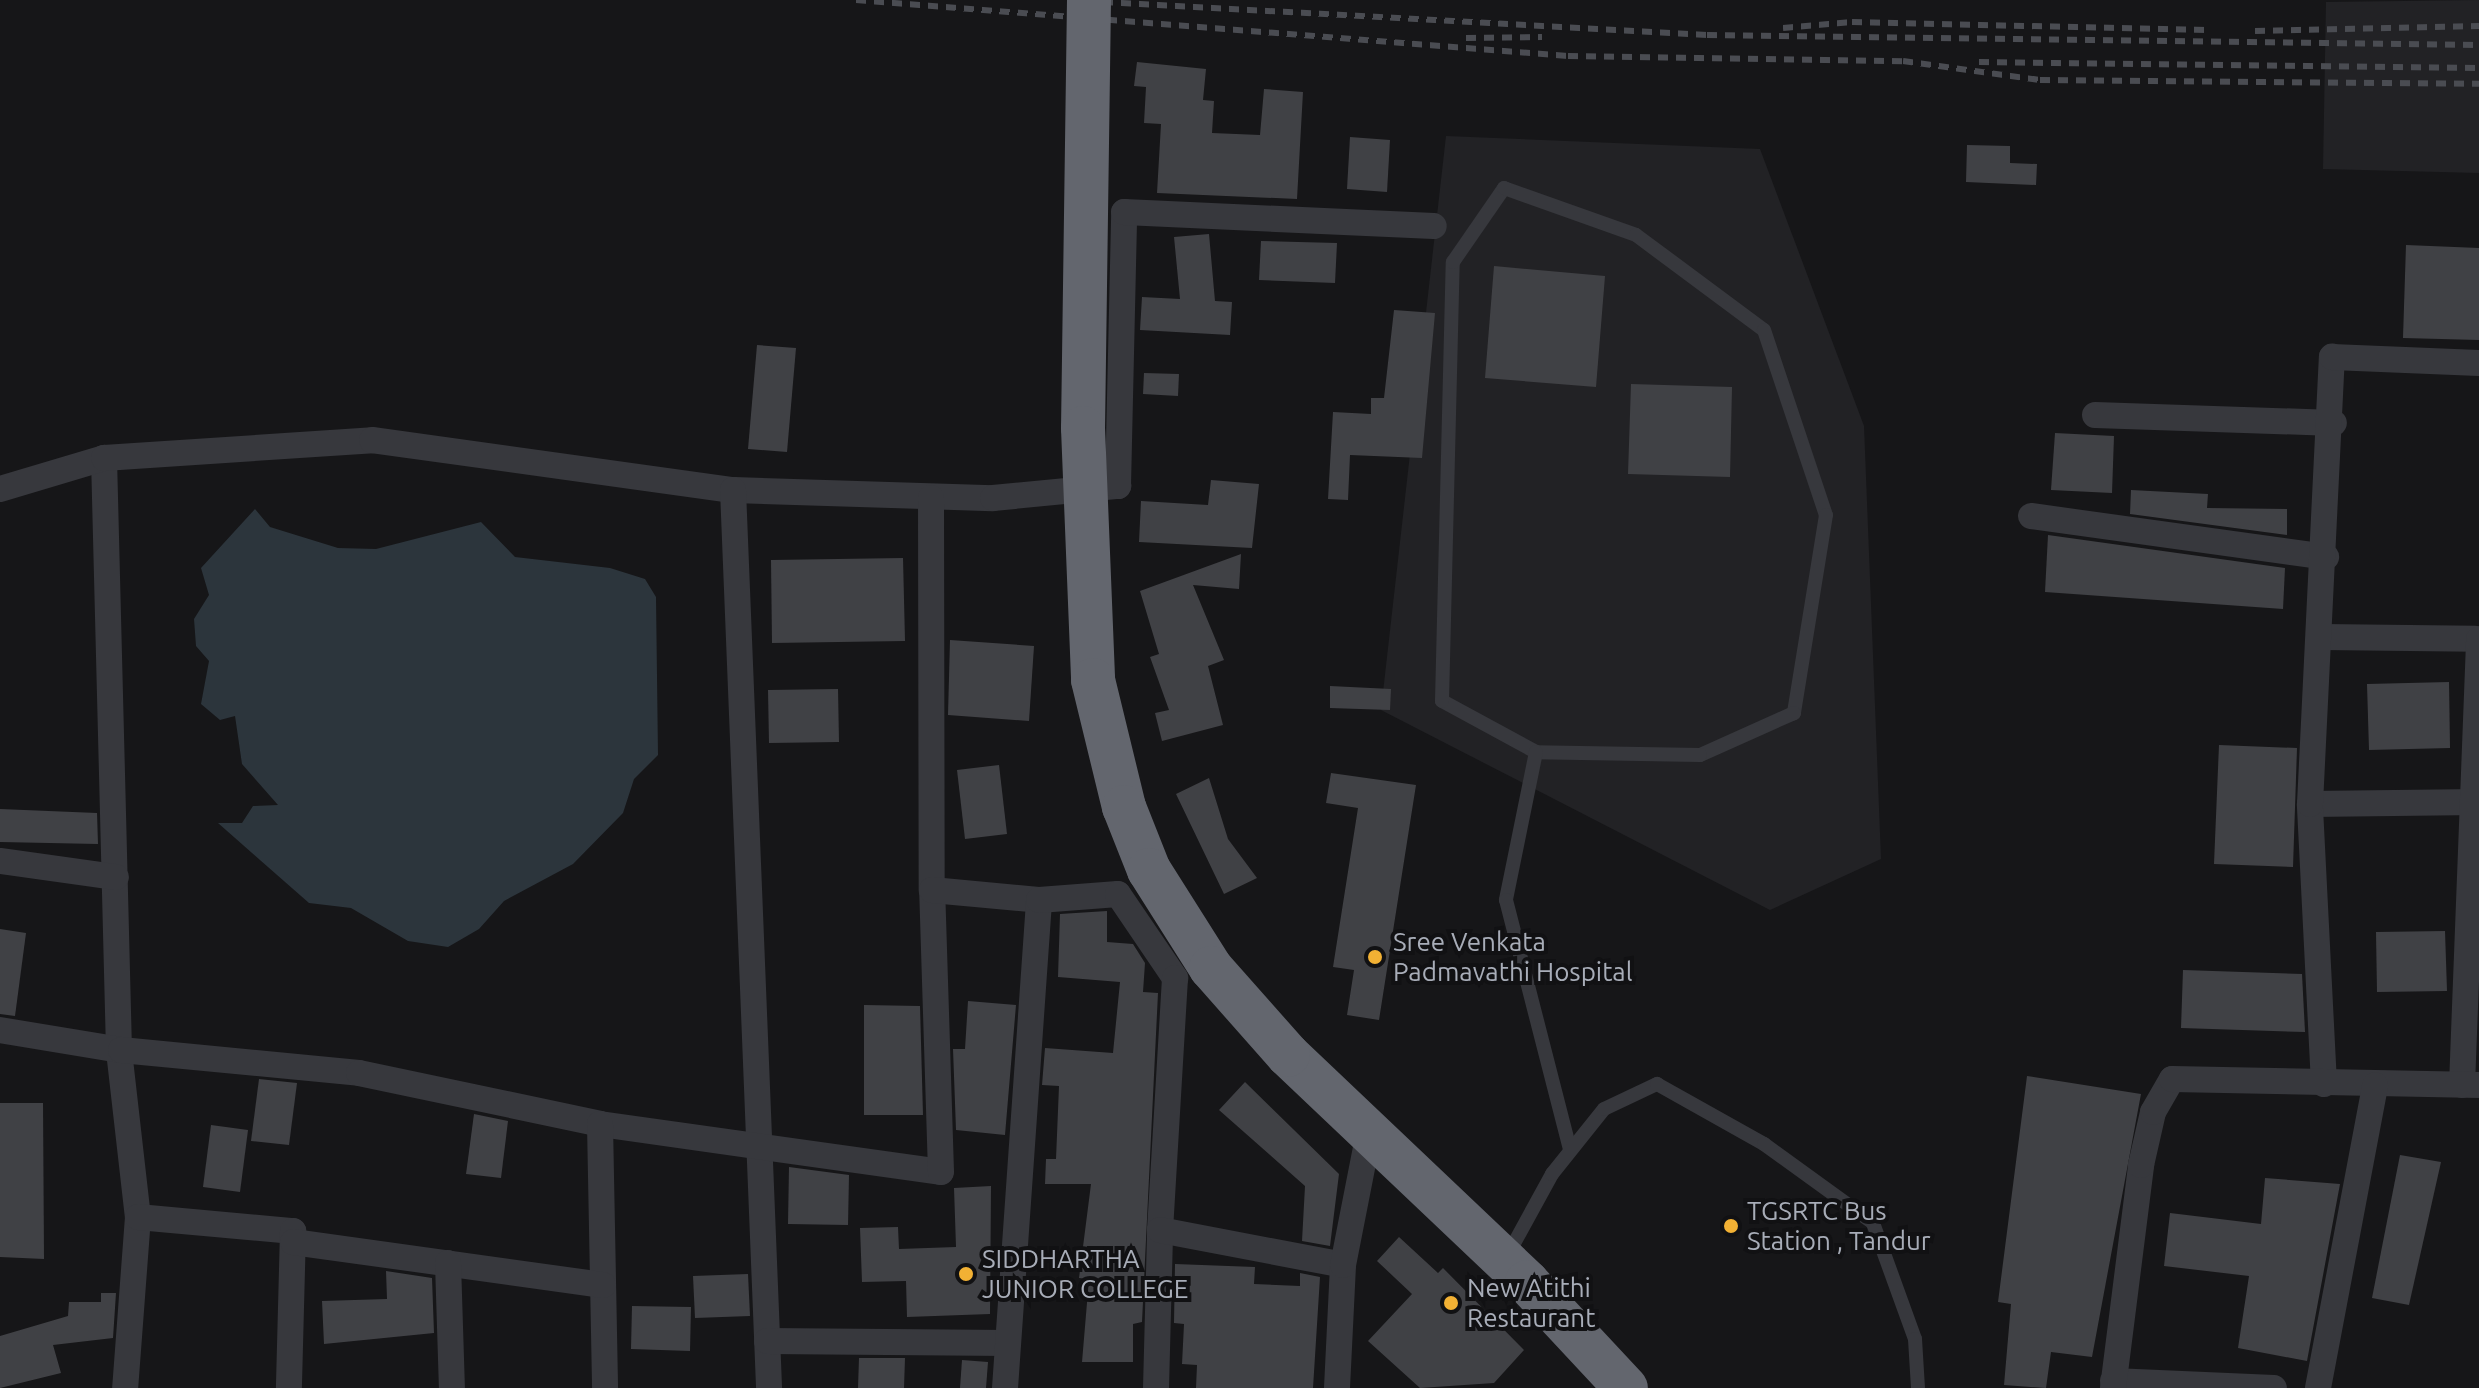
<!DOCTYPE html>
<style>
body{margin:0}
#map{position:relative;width:2479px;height:1388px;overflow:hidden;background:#161618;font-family:Ubuntu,sans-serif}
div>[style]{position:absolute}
.built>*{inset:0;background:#222225}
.water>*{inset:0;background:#2c353c}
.building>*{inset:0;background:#404145}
.lane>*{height:14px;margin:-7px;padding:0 7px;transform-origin:7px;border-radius:7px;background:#37383d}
.street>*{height:26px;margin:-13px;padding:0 13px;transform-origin:13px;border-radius:13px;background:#37383d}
.highway>*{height:44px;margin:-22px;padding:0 22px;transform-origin:22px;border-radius:22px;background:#63666e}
.rail>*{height:6px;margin-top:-3px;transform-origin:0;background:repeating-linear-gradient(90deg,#4a4c52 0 10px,transparent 0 18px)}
.highway-bridge>*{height:44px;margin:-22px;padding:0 22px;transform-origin:22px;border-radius:22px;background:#63666e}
.dots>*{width:22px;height:22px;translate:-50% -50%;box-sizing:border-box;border:4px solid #111113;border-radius:50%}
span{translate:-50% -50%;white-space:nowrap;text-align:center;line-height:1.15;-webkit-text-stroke:8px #111113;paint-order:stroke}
.poi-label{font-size:26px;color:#a8adb8}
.left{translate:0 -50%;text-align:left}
</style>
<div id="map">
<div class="built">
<div style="clip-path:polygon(2479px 0,2479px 173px,2323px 169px,2326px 2px)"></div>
<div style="clip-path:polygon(1446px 136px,1760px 149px,1864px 426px,1881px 859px,1770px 910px,1381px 710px)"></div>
</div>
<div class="water">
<div style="clip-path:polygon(255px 509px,270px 527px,338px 548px,376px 549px,481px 522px,515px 557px,610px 568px,645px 579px,656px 597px,658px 755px,634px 779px,623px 813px,573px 864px,504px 901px,479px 929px,448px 947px,408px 941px,351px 908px,309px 903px,218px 823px,242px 823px,253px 806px,278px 805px,242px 764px,235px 716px,220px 720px,201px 704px,209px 661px,196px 646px,194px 619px,209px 595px,201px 568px)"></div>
</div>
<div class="building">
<div style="clip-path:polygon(1137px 62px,1206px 69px,1203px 100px,1214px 101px,1212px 133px,1260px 135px,1264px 89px,1303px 92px,1297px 199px,1157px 193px,1161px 124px,1144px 123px,1146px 87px,1134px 86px)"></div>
<div style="clip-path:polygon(1350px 137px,1390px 140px,1387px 192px,1347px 189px)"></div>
<div style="clip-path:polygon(1967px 145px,2010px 146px,2010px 163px,2037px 164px,2036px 185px,1966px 182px)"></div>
<div style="clip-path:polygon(1209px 234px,1215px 301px,1232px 302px,1230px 335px,1140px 330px,1142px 297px,1180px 299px,1174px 237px)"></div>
<div style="clip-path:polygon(1261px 241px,1337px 243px,1335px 283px,1259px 280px)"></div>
<div style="clip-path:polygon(2406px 245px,2479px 248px,2479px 340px,2403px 338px)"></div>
<div style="clip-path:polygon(1494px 266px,1605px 276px,1596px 387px,1485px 378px)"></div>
<div style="clip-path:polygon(1394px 310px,1435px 313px,1422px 458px,1350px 455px,1348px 500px,1328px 499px,1333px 412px,1371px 414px,1371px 398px,1384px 398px)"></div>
<div style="clip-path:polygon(757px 345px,796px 348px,787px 452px,748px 449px)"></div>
<div style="clip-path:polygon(1144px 373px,1179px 374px,1178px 396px,1143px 394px)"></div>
<div style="clip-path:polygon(1631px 384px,1732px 387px,1730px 477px,1628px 474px)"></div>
<div style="clip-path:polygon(2055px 433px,2114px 436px,2112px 493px,2051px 490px)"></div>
<div style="clip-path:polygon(1211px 480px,1259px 484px,1252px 548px,1139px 542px,1141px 501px,1208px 505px)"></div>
<div style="clip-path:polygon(2131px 490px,2208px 494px,2207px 508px,2287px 509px,2287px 535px,2130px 514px)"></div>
<div style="clip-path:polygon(2048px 535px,2285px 568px,2283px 609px,2045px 592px)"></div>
<div style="clip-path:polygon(1241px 554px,1239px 589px,1193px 585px,1224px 660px,1208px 666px,1223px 725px,1162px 741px,1155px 713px,1169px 710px,1150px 657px,1159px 654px,1140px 591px)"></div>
<div style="clip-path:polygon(903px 558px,905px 641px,772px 643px,771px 560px)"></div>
<div style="clip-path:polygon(950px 640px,1034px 646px,1029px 721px,948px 715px)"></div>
<div style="clip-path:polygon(2449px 682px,2450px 748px,2369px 750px,2367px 684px)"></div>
<div style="clip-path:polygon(1330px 686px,1391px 689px,1390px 710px,1330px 708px)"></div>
<div style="clip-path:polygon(838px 689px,839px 742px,769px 743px,768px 690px)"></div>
<div style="clip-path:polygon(2219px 745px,2297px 748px,2293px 867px,2214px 864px)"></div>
<div style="clip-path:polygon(999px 765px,1007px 834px,965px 839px,957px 770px)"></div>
<div style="clip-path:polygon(1331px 773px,1416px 785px,1379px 1020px,1347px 1015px,1354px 970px,1333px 967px,1358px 808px,1326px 803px)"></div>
<div style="clip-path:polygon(1209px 778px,1228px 839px,1257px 878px,1224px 894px,1176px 794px)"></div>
<div style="clip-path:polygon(0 809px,97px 813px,98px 844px,0 842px)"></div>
<div style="clip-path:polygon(1107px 911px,1107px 942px,1133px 944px,1145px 963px,1143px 992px,1158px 993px,1142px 1322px,1133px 1324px,1133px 1362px,1082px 1362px,1089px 1279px,1079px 1278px,1091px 1184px,1045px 1184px,1046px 1159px,1056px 1159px,1059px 1086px,1042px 1085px,1045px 1048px,1113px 1053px,1120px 982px,1058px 977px,1060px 914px)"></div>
<div style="clip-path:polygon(0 929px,26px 933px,15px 1016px,0 1014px)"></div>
<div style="clip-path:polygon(2445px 931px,2447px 991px,2377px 992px,2376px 932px)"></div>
<div style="clip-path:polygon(2183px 970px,2302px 974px,2305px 1032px,2181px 1028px)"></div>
<div style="clip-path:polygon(968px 1001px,1016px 1005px,1005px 1135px,956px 1130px,953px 1049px,965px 1049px)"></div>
<div style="clip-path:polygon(864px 1005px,920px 1006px,923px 1115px,864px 1115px)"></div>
<div style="clip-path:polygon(2027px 1076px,2141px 1094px,2092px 1357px,2051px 1352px,2046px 1388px,2004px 1385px,2011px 1304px,1998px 1302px)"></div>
<div style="clip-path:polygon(259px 1079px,297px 1083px,289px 1145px,251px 1141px)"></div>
<div style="clip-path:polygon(1245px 1082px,1339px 1174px,1330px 1246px,1302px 1241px,1305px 1186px,1219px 1110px)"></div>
<div style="clip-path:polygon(0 1103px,43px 1103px,44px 1259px,0 1257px)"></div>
<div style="clip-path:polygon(474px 1114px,508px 1121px,501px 1178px,466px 1174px)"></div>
<div style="clip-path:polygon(211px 1125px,248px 1130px,240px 1192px,203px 1187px)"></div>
<div style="clip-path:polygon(2400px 1155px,2441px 1162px,2409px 1305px,2372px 1298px)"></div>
<div style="clip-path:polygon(789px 1167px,849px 1175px,848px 1225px,788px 1224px)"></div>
<div style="clip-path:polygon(2265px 1178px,2340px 1184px,2307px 1361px,2238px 1348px,2249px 1276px,2164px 1266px,2170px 1213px,2261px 1224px)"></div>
<div style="clip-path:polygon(991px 1186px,990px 1314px,907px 1317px,906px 1281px,862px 1282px,860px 1228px,898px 1227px,899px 1249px,956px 1247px,954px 1188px)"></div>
<div style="clip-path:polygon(1399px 1237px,1438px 1273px,1443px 1268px,1524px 1350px,1494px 1383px,1420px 1388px,1368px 1341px,1412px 1294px,1377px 1261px)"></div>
<div style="clip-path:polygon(1175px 1264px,1255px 1267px,1254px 1284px,1300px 1286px,1300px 1273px,1320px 1277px,1313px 1388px,1196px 1388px,1197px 1365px,1182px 1364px,1184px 1324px,1174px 1323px)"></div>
<div style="clip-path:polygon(386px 1271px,432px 1278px,434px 1333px,324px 1344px,322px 1301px,387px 1299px)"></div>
<div style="clip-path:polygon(748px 1274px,750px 1316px,695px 1318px,693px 1276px)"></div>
<div style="clip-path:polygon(101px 1293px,116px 1293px,113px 1338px,53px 1345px,61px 1373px,0 1388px,0 1336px,68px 1316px,69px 1302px,101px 1302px)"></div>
<div style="clip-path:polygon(632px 1306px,691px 1307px,690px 1351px,631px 1349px)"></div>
<div style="clip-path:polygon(859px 1358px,905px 1358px,904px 1388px,858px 1388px)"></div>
<div style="clip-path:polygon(962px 1360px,988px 1362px,986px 1388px,960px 1388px)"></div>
</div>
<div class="lane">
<div style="left:1536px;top:752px;width:107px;rotate:-151.5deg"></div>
<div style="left:1442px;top:701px;width:439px;rotate:-88.6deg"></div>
<div style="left:1453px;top:262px;width:90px;rotate:-55.4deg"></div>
<div style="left:1504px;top:188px;width:140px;rotate:19.6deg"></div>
<div style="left:1636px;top:235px;width:159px;rotate:36.6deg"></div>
<div style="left:1764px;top:330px;width:195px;rotate:71.5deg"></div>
<div style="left:1826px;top:515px;width:201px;rotate:99.2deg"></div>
<div style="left:1794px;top:713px;width:103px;rotate:155.9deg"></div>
<div style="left:1700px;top:755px;width:164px;rotate:-179deg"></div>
<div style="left:1536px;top:752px;width:151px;rotate:101.5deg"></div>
<div style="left:1506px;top:900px;width:258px;rotate:75.6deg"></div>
<div style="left:1506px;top:1258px;width:96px;rotate:-61.3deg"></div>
<div style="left:1552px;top:1174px;width:83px;rotate:-51.3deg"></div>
<div style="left:1604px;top:1109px;width:59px;rotate:-25.3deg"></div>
<div style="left:1657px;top:1084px;width:123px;rotate:29.3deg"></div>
<div style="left:1764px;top:1144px;width:135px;rotate:35.9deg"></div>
<div style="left:1873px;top:1223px;width:123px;rotate:70.1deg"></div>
<div style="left:1915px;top:1339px;width:49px;rotate:86.5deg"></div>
</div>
<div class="street">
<div style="left:2095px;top:415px;width:239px;rotate:1.9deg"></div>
<div style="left:104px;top:458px;width:593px;rotate:88.55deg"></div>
<div style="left:119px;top:1051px;width:167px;rotate:83.5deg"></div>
<div style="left:138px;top:1217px;width:171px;rotate:94.3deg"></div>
<div style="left:0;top:489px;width:109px;rotate:-16.6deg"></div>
<div style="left:104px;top:458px;width:269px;rotate:-3.8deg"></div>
<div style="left:372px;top:440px;width:364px;rotate:7.9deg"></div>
<div style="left:733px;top:490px;width:260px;rotate:1.8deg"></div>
<div style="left:993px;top:498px;width:126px;rotate:-5.5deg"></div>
<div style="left:1118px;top:486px;width:274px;rotate:-88.7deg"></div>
<div style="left:1124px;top:212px;width:310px;rotate:2.6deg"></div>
<div style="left:733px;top:490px;width:899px;rotate:87.7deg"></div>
<div style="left:931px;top:498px;width:392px;rotate:89.9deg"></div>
<div style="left:2031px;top:516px;width:298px;rotate:7.9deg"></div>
<div style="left:2322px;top:637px;width:153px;rotate:0.7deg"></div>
<div style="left:2310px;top:804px;width:169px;rotate:-0.7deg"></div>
<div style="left:0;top:861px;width:117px;rotate:7.9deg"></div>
<div style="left:0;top:1030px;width:123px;rotate:9.4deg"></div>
<div style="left:121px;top:1050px;width:239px;rotate:5.5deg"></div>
<div style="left:359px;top:1073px;width:246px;rotate:11.9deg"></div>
<div style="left:600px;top:1124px;width:344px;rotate:8deg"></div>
<div style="left:941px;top:1172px;width:282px;rotate:-91.8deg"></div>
<div style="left:932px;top:890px;width:107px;rotate:5.3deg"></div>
<div style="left:2324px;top:1084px;width:280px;rotate:-92.9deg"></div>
<div style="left:2310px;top:804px;width:448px;rotate:-87.2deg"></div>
<div style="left:2332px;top:357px;width:147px;rotate:2.3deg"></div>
<div style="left:2462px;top:1085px;width:446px;rotate:-87.8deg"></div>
<div style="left:600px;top:1124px;width:264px;rotate:88.9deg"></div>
<div style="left:138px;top:1217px;width:156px;rotate:5.2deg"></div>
<div style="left:293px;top:1231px;width:157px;rotate:91.5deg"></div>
<div style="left:293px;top:1242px;width:313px;rotate:7.9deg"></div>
<div style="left:448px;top:1263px;width:125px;rotate:88.2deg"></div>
<div style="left:767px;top:1341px;width:241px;rotate:0.5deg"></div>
<div style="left:2113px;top:1381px;width:161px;rotate:2.5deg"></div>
<div style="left:1005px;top:1388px;width:489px;rotate:-86deg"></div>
<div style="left:1039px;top:900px;width:79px;rotate:-4.3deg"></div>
<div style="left:1118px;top:894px;width:102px;rotate:55.8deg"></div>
<div style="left:1175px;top:978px;width:252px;rotate:93.4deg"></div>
<div style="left:1156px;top:1388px;width:158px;rotate:-88.5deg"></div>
<div style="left:1160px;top:1230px;width:186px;rotate:10.8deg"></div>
<div style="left:1337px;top:1388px;width:123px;rotate:-87.2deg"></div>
<div style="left:1343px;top:1265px;width:135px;rotate:-78.9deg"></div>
<div style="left:2113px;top:1388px;width:225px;rotate:-82.8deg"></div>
<div style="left:2141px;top:1165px;width:54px;rotate:-77.2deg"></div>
<div style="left:2153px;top:1112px;width:38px;rotate:-60deg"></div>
<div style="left:2172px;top:1079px;width:307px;rotate:1.1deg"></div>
<div style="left:2318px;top:1388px;width:308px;rotate:-79.3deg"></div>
</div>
<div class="highway">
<div style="left:1288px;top:1055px;width:330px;rotate:43.5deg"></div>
<div style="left:1527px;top:1282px;width:145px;rotate:47deg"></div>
</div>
<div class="rail">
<div style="left:856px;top:0;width:714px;rotate:4.5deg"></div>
<div style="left:1568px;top:56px;width:335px;rotate:0.9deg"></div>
<div style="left:1903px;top:61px;width:138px;rotate:7.9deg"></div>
<div style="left:2040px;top:80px;width:439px;rotate:0.5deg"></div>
<div style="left:1067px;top:0;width:641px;rotate:3.13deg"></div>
<div style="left:1707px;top:35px;width:772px;rotate:0.74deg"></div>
<div style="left:1783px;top:28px;width:69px;rotate:-5deg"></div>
<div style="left:1852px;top:22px;width:355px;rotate:1.3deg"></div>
<div style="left:2255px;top:31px;width:224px;rotate:-1.3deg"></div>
<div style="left:1466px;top:38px;width:76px;rotate:-0.8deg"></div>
<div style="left:1979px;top:62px;width:500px;rotate:0.69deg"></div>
</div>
<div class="highway-bridge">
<div style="left:1089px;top:0;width:428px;rotate:90.8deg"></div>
<div style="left:1083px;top:428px;width:252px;rotate:87.7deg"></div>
<div style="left:1093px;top:680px;width:131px;rotate:76.3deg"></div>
<div style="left:1124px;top:807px;width:68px;rotate:68.4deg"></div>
<div style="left:1149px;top:870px;width:116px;rotate:57.7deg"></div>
<div style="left:1211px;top:968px;width:116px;rotate:48.5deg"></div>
</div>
<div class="dots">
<div style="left:1375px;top:957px;background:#f2b134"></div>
<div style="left:1731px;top:1226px;background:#f2b134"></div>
<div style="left:966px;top:1274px;background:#f2b134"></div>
<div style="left:1451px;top:1303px;background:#f2b134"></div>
</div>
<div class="poi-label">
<span class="left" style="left:1393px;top:957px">Sree Venkata<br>Padmavathi Hospital</span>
<span class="left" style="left:1747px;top:1226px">TGSRTC Bus<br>Station , Tandur</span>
<span class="left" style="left:982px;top:1274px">SIDDHARTHA<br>JUNIOR COLLEGE</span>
<span class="left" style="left:1467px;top:1303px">New Atithi<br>Restaurant</span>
</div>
</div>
